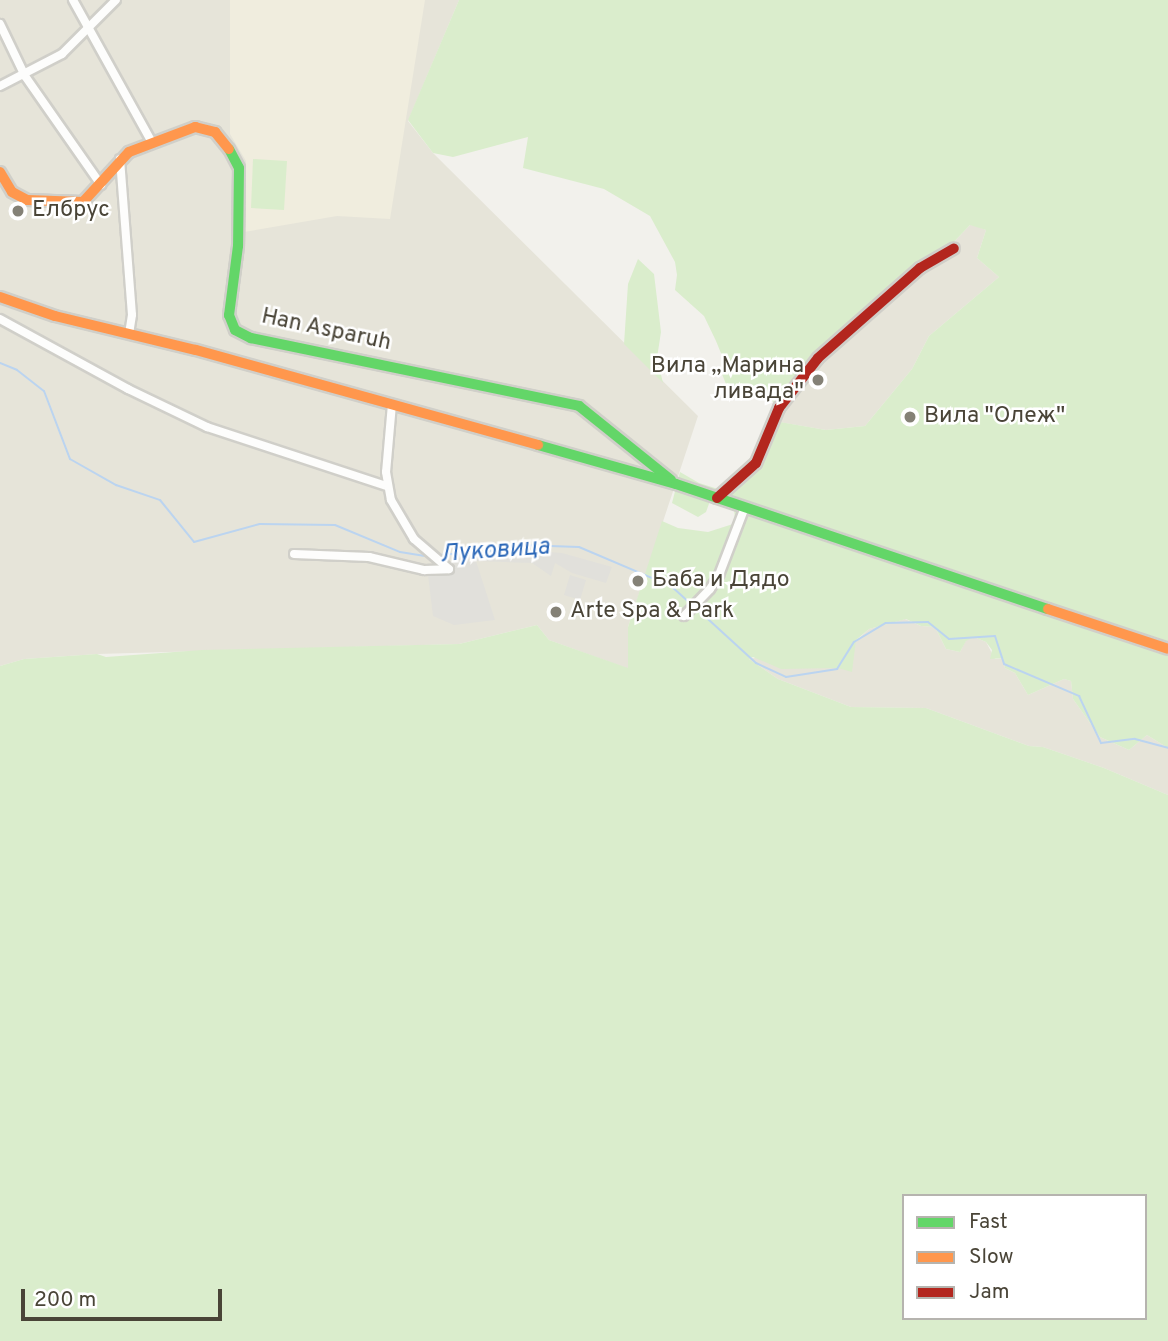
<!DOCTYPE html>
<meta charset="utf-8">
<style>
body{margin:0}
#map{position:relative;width:1168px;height:1341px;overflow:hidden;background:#f2f1ec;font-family:Overpass,sans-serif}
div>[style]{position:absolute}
.residential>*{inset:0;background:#e6e4d9}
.education>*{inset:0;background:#f0edde}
.green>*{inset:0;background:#daedcc}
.parking>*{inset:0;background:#e1e0db}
.stream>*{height:2px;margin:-1px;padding:0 1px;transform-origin:1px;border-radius:1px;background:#bbd4f0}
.roads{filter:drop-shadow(2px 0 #d0cfc9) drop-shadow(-2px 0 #d0cfc9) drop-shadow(0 2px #d0cfc9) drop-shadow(0 -2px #d0cfc9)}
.street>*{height:8px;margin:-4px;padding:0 4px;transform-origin:4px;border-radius:4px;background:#fdfdfc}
.fast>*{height:10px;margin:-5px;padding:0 5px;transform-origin:5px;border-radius:5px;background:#63d668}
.slow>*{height:10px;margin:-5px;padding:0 5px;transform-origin:5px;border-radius:5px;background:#ff974d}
.jam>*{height:10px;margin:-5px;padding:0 5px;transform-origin:5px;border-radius:5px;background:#b3261e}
.dots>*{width:19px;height:19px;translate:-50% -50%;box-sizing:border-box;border:4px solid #fff;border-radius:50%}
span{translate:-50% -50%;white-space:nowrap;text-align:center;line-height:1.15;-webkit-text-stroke:5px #fff;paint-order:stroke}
.poi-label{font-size:23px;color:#494437}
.left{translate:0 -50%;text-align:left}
.right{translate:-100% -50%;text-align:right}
.street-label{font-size:23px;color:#494437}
.water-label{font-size:24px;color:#2c68b8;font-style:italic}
.legend{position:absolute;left:902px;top:1194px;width:245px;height:126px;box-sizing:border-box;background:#fff;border:2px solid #b6b4af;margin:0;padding:9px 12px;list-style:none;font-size:21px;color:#494437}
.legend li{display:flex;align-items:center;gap:14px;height:35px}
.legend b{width:35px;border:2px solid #b6b4af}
.scale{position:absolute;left:21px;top:1289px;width:201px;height:32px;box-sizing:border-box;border:4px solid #494437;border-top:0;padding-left:9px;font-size:21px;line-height:24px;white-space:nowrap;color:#494437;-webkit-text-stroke:5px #fff;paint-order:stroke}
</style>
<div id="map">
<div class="residential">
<div style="clip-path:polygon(0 0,459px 0,408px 121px,433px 153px,698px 416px,628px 627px,629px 669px,549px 640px,537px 625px,459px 644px,97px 654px,24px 659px,0 666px)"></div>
<div style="clip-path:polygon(971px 224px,986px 230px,977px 258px,999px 277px,929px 336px,912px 369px,865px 426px,826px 430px,779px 422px,783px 408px,803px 378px,949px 247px)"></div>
<div style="clip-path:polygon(905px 619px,921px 626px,935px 627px,946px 649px,960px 652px,966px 640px,974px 637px,986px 642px,995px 659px,1003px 658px,1005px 668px,1015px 673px,1028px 695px,1064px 679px,1071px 681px,1073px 699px,1100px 737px,1129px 750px,1147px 735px,1168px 748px,1168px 795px,1104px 768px,1043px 747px,1029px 746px,926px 708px,851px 707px,778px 679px,749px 659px,856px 641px,869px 629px)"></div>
</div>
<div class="education">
<div style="clip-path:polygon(230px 0,425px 0,390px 219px,337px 216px,244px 232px,246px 161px,230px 134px)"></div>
</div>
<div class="green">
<div style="clip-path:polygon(evenodd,459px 0,1168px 0,1168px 748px,1147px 735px,1129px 750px,1100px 737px,1073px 699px,1071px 681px,1064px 679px,1028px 695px,1015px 673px,1005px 668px,1003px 658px,990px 659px,992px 650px,986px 642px,974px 637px,966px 641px,960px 652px,946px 649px,935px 627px,921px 626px,906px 619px,869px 629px,856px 640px,852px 672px,838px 668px,781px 669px,753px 657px,749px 659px,778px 679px,851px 707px,926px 708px,1029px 746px,1043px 747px,1104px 768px,1168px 795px,1168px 1341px,0 1341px,0 666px,24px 659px,97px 654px,106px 657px,202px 650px,459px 644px,537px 625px,549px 640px,628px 668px,628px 627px,662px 521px,678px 528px,708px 532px,733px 524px,735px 519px,734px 509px,726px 502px,710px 501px,706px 512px,698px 517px,672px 503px,680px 472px,699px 483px,718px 489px,758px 456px,776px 405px,761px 389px,754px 387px,728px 389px,722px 374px,727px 368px,716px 341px,704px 316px,675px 290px,677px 275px,675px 262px,650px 216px,604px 189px,523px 168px,528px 137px,453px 157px,433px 153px,408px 120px,459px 0,970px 225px,986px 230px,977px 258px,999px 277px,929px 336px,912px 369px,865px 426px,826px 430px,780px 422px,783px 408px,824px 354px,949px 247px,970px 225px,459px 0,904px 1196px,1145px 1196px,1145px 1318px,904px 1318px,904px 1196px)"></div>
<div style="clip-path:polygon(253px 159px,287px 161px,284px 210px,251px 208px)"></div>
<div style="clip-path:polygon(638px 259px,654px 274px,661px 332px,657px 358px,663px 383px,624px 344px,628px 284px)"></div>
</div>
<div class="parking">
<div style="clip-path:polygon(522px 550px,562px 553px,612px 567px,606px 583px,572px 573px,555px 563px,551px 576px,532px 563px,476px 561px,495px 620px,454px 625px,433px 616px,428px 575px,467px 555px)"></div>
<div style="clip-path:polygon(570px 575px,586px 580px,580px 600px,564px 595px)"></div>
</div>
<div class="stream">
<div style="left:0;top:363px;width:18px;rotate:22deg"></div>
<div style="left:17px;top:370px;width:34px;rotate:38deg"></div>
<div style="left:44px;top:391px;width:73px;rotate:69.1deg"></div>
<div style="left:70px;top:459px;width:53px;rotate:29.5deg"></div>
<div style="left:116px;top:485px;width:46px;rotate:18.8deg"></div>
<div style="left:160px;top:500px;width:54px;rotate:51deg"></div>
<div style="left:194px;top:542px;width:68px;rotate:-15.3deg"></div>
<div style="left:260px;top:524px;width:75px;rotate:0.8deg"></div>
<div style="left:335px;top:525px;width:70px;rotate:22.6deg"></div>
<div style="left:400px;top:552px;width:30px;rotate:9deg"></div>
<div style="left:439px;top:555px;width:69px;rotate:-4.1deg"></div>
<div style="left:508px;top:550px;width:14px;rotate:-21deg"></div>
<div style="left:521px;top:545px;width:58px;rotate:2deg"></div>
<div style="left:579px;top:547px;width:100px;rotate:23deg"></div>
<div style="left:671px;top:586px;width:25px;rotate:42deg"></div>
<div style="left:697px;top:609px;width:80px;rotate:42.5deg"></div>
<div style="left:756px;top:663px;width:33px;rotate:25deg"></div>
<div style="left:786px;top:677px;width:52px;rotate:-8.9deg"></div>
<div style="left:837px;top:669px;width:32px;rotate:-58deg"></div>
<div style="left:854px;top:642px;width:37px;rotate:-31deg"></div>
<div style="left:886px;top:623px;width:42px;rotate:-1.4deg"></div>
<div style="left:928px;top:622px;width:27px;rotate:39deg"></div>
<div style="left:949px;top:639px;width:46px;rotate:-3.7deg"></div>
<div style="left:995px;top:636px;width:29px;rotate:72deg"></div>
<div style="left:1004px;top:664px;width:82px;rotate:23.1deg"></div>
<div style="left:1079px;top:696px;width:52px;rotate:64.9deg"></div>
<div style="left:1101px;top:743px;width:34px;rotate:-7deg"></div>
<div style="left:1135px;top:739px;width:34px;rotate:15deg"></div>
</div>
<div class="roads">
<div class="street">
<div style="left:73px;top:0;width:161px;rotate:61deg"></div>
<div style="left:0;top:24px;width:58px;rotate:64.3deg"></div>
<div style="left:25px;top:76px;width:133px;rotate:55.1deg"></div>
<div style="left:0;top:86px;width:70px;rotate:-27.3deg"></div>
<div style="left:62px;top:54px;width:76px;rotate:-45deg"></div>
<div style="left:120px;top:159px;width:156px;rotate:85.6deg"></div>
<div style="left:132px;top:315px;width:19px;rotate:99deg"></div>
<div style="left:0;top:319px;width:146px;rotate:28.7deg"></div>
<div style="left:128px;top:389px;width:88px;rotate:25.7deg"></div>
<div style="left:207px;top:427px;width:188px;rotate:18.2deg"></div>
<div style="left:392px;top:404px;width:68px;rotate:95deg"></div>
<div style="left:386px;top:472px;width:28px;rotate:80deg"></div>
<div style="left:391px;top:500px;width:45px;rotate:59.5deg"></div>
<div style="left:414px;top:539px;width:46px;rotate:40.6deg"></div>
<div style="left:294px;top:554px;width:75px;rotate:2.3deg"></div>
<div style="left:369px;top:557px;width:57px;rotate:13.3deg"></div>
<div style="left:424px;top:570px;width:25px;rotate:-2deg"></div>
<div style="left:684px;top:616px;width:37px;rotate:-46deg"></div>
<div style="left:710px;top:589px;width:17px;rotate:-57deg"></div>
<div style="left:719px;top:575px;width:73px;rotate:-69.1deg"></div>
</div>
<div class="fast">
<div style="left:229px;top:149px;width:21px;rotate:62deg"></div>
<div style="left:239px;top:168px;width:78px;rotate:90.7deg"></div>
<div style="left:238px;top:246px;width:70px;rotate:97.4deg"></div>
<div style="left:229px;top:315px;width:16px;rotate:68deg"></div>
<div style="left:235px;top:330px;width:18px;rotate:27deg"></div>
<div style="left:251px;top:338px;width:335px;rotate:11.7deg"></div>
<div style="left:579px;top:406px;width:118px;rotate:38.8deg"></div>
<div style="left:538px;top:445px;width:143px;rotate:15.8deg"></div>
<div style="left:676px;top:484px;width:392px;rotate:18.6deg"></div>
</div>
<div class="slow">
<div style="left:0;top:172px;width:23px;rotate:59deg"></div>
<div style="left:12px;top:192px;width:17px;rotate:28deg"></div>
<div style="left:27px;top:200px;width:56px;rotate:2deg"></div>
<div style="left:83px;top:202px;width:68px;rotate:-47.4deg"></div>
<div style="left:129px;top:152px;width:71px;rotate:-20.7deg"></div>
<div style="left:195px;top:127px;width:21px;rotate:14deg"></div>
<div style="left:215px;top:132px;width:22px;rotate:51deg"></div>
<div style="left:0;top:297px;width:58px;rotate:19.1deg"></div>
<div style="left:55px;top:316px;width:145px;rotate:13.6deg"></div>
<div style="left:196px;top:350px;width:355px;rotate:15.5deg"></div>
<div style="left:1048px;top:609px;width:126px;rotate:18.4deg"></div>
</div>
<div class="jam">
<div style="left:717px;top:498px;width:52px;rotate:-41.9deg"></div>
<div style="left:756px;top:463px;width:60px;rotate:-67.3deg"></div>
<div style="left:779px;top:408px;width:63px;rotate:-52deg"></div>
<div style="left:818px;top:358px;width:136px;rotate:-41.4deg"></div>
<div style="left:920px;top:268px;width:39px;rotate:-30deg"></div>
</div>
</div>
<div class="dots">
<div style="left:18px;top:211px;background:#848176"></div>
<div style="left:818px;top:380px;background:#848176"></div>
<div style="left:910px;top:417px;background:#848176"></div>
<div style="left:638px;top:581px;background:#848176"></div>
<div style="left:556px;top:612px;background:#848176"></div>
</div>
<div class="poi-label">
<span class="left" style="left:32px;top:211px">Елбрус</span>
<span class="right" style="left:804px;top:380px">Вила ,,Марина<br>ливада''</span>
<span class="left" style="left:924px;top:417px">Вила "Олеж"</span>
<span class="left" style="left:652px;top:581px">Баба и Дядо</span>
<span class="left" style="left:570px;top:612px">Arte Spa &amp; Park</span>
</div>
<div class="street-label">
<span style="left:326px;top:331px;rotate:12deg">Han Asparuh</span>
</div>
<div class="water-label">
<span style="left:495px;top:552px;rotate:-4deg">Луковица</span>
</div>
<ul class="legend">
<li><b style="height:9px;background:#63d668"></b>Fast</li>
<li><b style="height:9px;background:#ff974d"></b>Slow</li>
<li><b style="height:9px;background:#b3261e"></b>Jam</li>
</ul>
<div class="scale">200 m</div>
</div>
